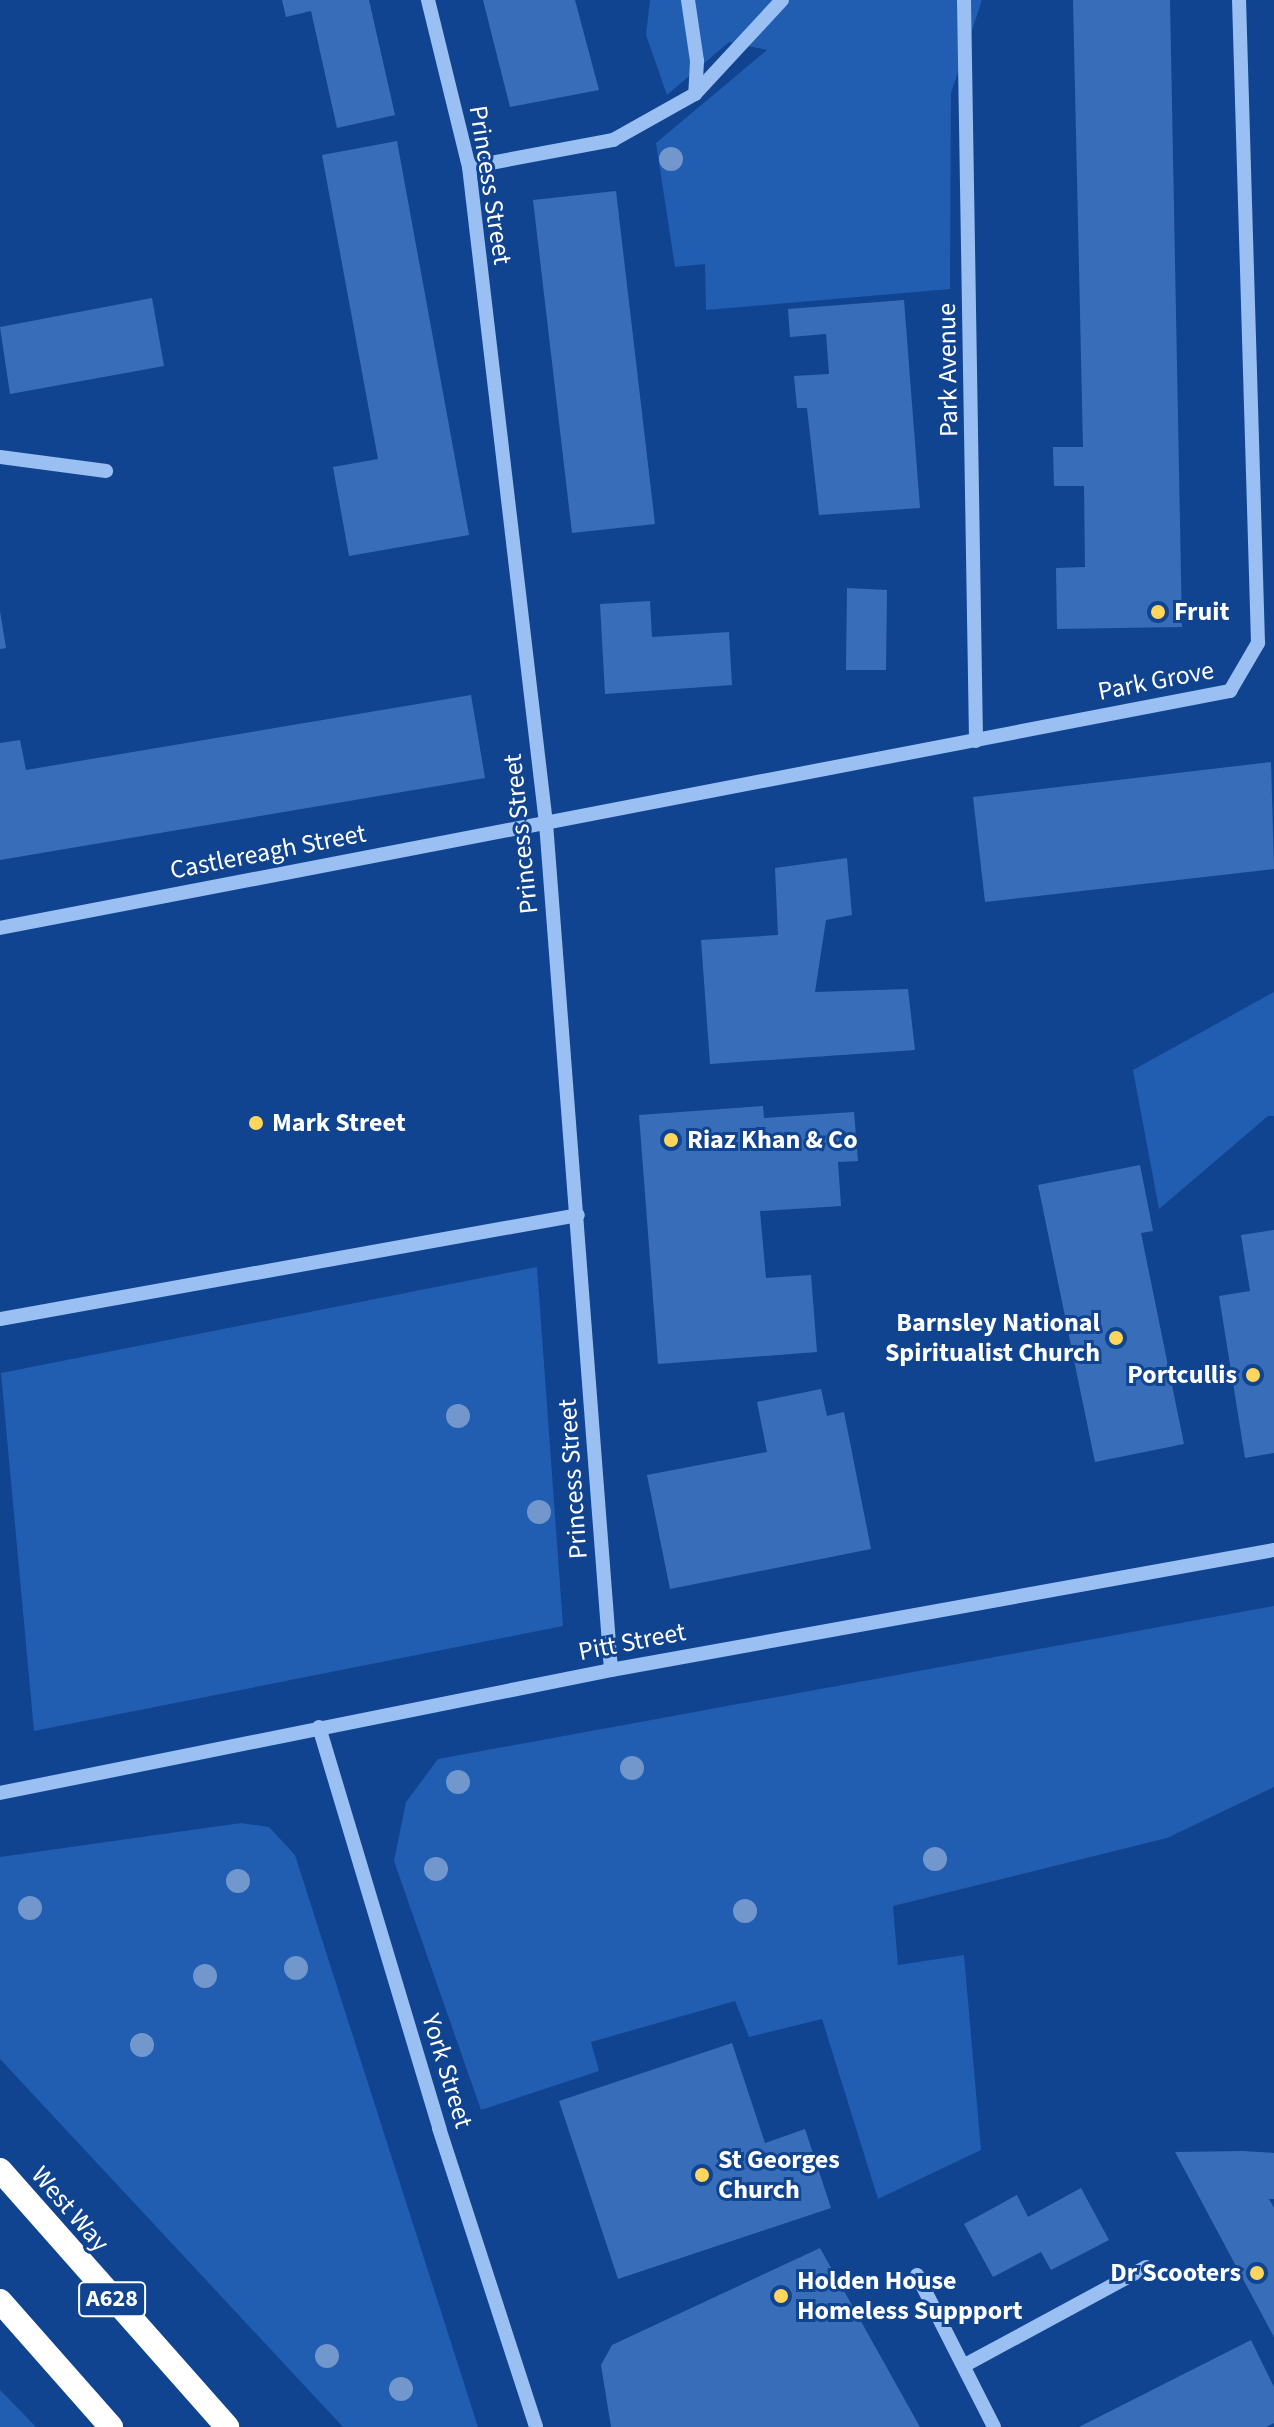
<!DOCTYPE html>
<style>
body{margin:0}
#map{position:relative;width:1274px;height:2427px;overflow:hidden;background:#104490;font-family:"Source Sans 3",sans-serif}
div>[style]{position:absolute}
.green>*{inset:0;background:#215db0}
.building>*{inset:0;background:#386eb9}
.minor>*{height:14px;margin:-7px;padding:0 7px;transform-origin:7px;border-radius:7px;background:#9abff3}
.highway>*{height:24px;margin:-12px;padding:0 12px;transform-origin:12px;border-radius:12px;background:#fff}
.trees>*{width:24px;height:24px;margin:-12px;border-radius:50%;background:#7297cc}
.dots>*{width:22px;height:22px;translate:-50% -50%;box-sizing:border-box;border:4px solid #104490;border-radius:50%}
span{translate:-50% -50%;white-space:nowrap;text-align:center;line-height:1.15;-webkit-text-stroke:6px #104490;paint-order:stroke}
.shield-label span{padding:2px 6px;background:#104490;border:2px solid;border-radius:6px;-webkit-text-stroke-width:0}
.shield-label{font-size:24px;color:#fff;font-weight:700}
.street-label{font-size:26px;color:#fff}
.poi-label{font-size:26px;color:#fff;font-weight:700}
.left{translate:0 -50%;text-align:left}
.right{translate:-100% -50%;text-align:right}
</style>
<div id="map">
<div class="green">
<div style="clip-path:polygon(650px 0,982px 0,951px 93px,950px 289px,706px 310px,705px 264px,675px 267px,656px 143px,767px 50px,729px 42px,667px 95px,646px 35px)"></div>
<div style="clip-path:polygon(1274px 992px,1274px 1116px,1268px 1116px,1159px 1209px,1133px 1070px)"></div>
<div style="clip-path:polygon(537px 1267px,563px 1626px,34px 1731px,1px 1373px)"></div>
<div style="clip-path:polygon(1274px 1606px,1274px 1787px,1167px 1838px,893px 1906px,898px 1965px,964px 1955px,981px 2150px,878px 2199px,822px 2019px,749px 2037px,735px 2001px,591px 2042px,599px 2071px,481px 2110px,394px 1861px,406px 1802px,438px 1759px)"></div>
<div style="clip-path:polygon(241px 1823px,269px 1827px,295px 1855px,478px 2427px,343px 2427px,0 2059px,0 1857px)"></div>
<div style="clip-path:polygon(0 2390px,9px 2399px,36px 2427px,0 2427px)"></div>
</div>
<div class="building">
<div style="clip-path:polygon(282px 0,369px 0,395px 115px,337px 128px,311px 11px,286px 17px)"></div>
<div style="clip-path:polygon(483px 0,575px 0,599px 90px,510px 107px)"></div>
<div style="clip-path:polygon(1073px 0,1170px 0,1182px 627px,1057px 629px,1056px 568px,1085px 567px,1084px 486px,1054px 486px,1053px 447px,1083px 447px)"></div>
<div style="clip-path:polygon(397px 141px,469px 535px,349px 556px,333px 467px,378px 459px,322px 155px)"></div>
<div style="clip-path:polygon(616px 191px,655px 524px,572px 533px,533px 200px)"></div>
<div style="clip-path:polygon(152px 298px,164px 366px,10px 394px,0 327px)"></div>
<div style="clip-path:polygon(904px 300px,920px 508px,819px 515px,807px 408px,797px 408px,794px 376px,829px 374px,826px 334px,790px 337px,788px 309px)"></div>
<div style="clip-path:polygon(847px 588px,887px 590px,886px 670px,846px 670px)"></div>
<div style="clip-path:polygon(650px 601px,652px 637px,729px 632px,732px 685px,605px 694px,600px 604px)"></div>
<div style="clip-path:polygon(0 611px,6px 648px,0 649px)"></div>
<div style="clip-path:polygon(471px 695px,485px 778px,0 860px,0 743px,20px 740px,26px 770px)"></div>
<div style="clip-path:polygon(1271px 762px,1274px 869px,985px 902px,973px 797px)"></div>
<div style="clip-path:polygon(847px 858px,852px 915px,826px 920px,815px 992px,908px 989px,915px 1050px,710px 1064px,701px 940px,778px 935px,775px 868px)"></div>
<div style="clip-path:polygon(763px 1106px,764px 1118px,854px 1112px,858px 1161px,838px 1162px,841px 1206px,760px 1211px,766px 1278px,811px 1275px,817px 1352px,658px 1364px,639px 1115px)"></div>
<div style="clip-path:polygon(1140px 1165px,1153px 1231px,1141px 1233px,1184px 1444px,1095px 1462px,1038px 1185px)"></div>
<div style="clip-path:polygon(1274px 1230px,1274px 1453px,1245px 1458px,1219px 1296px,1250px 1291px,1241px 1235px)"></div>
<div style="clip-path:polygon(821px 1389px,827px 1416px,844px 1412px,871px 1549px,670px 1589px,647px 1475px,767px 1452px,757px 1402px)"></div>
<div style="clip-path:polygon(732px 2043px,765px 2143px,805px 2129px,831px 2208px,618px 2279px,559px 2101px)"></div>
<div style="clip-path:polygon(1243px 2151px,1274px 2153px,1274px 2199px,1269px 2199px,1274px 2208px,1274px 2337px,1175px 2152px)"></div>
<div style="clip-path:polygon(1081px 2188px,1109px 2240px,1051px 2270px,1041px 2252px,993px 2277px,964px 2224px,1017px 2195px,1028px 2217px)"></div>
<div style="clip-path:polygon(820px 2248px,920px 2427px,611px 2427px,601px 2365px,612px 2345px)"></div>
<div style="clip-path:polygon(1251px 2340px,1274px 2387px,1274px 2423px,1266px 2427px,1079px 2427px)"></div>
</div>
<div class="minor">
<div style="left:428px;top:0;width:172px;rotate:76.2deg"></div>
<div style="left:469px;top:167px;width:661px;rotate:83.31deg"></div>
<div style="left:546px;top:823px;width:849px;rotate:85.61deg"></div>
<div style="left:688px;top:0;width:62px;rotate:81.6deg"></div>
<div style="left:697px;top:61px;width:33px;rotate:93deg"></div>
<div style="left:964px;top:0;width:741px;rotate:89.07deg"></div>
<div style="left:469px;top:167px;width:147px;rotate:-10.6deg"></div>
<div style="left:613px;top:140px;width:94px;rotate:-29.3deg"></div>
<div style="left:695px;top:94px;width:128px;rotate:-47.2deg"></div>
<div style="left:0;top:457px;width:107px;rotate:7.5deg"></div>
<div style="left:0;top:928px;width:1253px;rotate:-10.91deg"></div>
<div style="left:1230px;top:691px;width:56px;rotate:-59.7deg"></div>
<div style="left:1258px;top:643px;width:643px;rotate:-91.69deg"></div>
<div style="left:0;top:1319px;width:587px;rotate:-10.2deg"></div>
<div style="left:319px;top:1727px;width:419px;rotate:73.3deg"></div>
<div style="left:439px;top:2128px;width:314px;rotate:72deg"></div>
<div style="left:0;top:1793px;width:623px;rotate:-11.38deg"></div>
<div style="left:611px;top:1670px;width:674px;rotate:-10.26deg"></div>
<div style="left:917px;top:2275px;width:170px;rotate:63.1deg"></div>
<div style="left:965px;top:2365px;width:206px;rotate:-28.4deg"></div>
</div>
<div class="highway">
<div style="left:0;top:2170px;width:343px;rotate:48.5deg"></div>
<div style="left:0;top:2301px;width:168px;rotate:48.6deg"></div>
</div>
<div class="trees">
<div style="left:671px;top:159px"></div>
<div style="left:458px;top:1416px"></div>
<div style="left:539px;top:1512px"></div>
<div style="left:632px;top:1768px"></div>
<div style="left:458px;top:1782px"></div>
<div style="left:935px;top:1859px"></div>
<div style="left:436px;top:1869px"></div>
<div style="left:238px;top:1881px"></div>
<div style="left:30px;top:1908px"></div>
<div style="left:745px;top:1911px"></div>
<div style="left:296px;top:1968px"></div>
<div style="left:205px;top:1976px"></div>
<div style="left:142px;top:2045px"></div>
<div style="left:327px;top:2356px"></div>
<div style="left:401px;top:2389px"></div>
</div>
<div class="dots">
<div style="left:1158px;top:612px;background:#ffd55c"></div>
<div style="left:256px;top:1123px;background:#ffd55c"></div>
<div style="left:671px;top:1140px;background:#ffd55c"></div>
<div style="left:1116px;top:1338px;background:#ffd55c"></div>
<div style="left:1253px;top:1375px;background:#ffd55c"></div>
<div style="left:702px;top:2175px;background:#ffd55c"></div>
<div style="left:1257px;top:2273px;background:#ffd55c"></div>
<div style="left:781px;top:2296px;background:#ffd55c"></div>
</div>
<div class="shield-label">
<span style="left:112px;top:2299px">A628</span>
</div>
<div class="street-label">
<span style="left:490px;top:185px;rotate:81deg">Princess Street</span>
<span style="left:948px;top:370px;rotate:-91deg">Park Avenue</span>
<span style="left:1156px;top:681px;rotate:-11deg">Park Grove</span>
<span style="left:521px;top:834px;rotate:-96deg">Princess Street</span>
<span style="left:268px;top:852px;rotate:-11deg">Castlereagh Street</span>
<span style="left:573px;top:1479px;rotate:-94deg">Princess Street</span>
<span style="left:632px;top:1642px;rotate:-11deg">Pitt Street</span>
<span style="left:447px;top:2071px;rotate:73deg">York Street</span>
<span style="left:70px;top:2209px;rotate:49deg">West Way</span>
</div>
<div class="poi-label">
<span class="left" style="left:1174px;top:612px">Fruit</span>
<span class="left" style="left:272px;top:1123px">Mark Street</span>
<span class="left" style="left:687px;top:1140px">Riaz Khan &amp; Co</span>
<span class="right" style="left:1100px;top:1338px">Barnsley National<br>Spiritualist Church</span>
<span class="right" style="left:1237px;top:1375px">Portcullis</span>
<span class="left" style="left:718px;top:2175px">St Georges<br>Church</span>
<span class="right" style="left:1241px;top:2273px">Dr Scooters</span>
<span class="left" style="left:797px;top:2296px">Holden House<br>Homeless Suppport</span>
</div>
</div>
